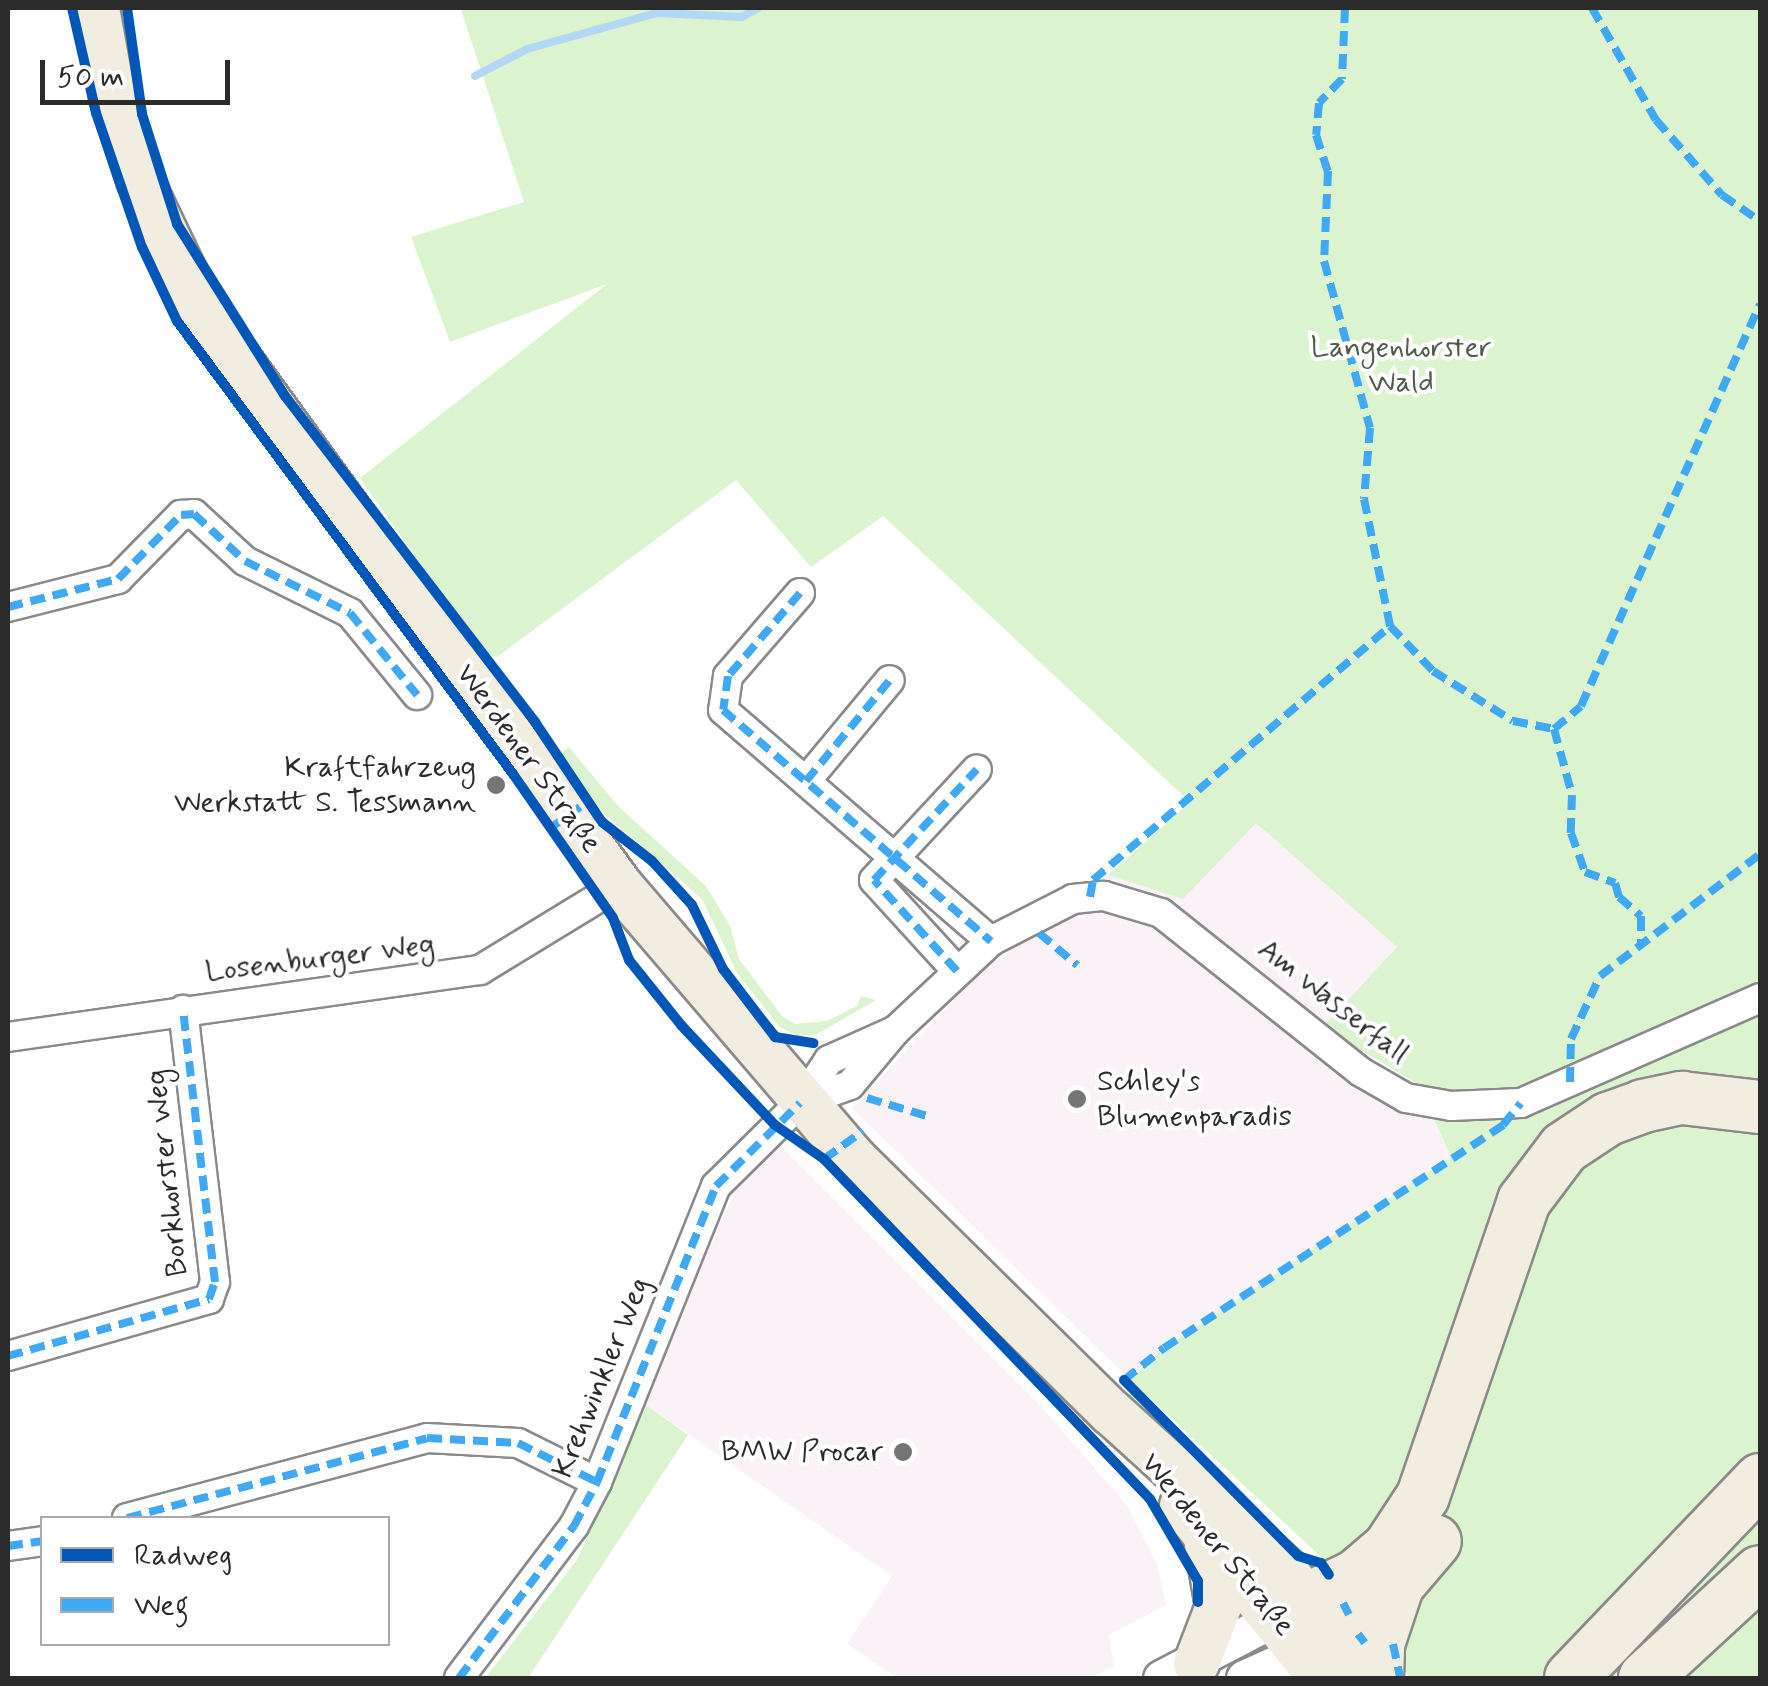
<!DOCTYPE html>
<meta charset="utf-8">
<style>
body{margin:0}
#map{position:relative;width:1768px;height:1686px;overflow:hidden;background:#fff;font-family:Mynerve,sans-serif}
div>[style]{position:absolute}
.built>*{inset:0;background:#fbf2f8}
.green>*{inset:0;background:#dbf3cf}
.stream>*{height:8px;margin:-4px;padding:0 4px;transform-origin:4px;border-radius:4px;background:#b3d8f5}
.roads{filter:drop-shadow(2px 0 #8a8a8a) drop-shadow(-2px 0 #8a8a8a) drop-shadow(0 2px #8a8a8a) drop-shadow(0 -2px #8a8a8a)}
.minor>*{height:28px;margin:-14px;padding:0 14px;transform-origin:14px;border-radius:14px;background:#fff}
.tertiary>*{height:35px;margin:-17.5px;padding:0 17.5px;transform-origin:17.5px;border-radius:17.5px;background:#fff}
.primary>*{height:45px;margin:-22.5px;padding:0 22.5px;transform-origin:22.5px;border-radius:22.5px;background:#f1ede1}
.motorway>*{height:52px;margin:-26px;padding:0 26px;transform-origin:26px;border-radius:26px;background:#f1ede1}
.quiet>*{height:8px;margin-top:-4px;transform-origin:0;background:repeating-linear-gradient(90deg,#3fa9f5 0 15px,transparent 0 23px)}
.cycleway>*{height:10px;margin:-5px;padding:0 5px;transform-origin:5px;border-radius:5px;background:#0057b8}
.dots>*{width:28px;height:28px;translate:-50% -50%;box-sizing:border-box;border:5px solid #fff;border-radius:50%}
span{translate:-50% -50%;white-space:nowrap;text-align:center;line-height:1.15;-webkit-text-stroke:8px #fff;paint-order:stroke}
.park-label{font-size:30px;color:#505b4a}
.street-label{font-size:30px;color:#2b2b2b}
.poi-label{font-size:30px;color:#2b2b2b}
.right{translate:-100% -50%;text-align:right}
.left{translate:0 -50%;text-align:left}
.frame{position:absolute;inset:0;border:10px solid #2b2b2b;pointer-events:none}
.legend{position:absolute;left:40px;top:1516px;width:350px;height:130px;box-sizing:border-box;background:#fff;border:2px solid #aaa;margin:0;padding:12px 18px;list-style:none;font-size:30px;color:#2b2b2b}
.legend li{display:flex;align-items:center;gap:20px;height:50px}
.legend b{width:50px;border:2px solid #aaa}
.scale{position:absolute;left:40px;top:60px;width:190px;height:45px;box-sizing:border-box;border:5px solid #2b2b2b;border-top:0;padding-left:12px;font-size:30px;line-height:35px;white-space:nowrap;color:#2b2b2b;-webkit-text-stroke:8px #fff;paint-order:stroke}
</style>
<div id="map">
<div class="built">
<div style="clip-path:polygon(1255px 822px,1398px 948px,1372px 1060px,1419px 1085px,1451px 1157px,1164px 1348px,1129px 1379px,852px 1108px,980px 973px,1108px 875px,1183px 898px)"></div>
<div style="clip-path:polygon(779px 1144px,1040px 1405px,1127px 1505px,1157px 1564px,1166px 1605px,1109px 1635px,1114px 1666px,1091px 1678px,897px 1678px,847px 1644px,892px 1576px,642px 1402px,740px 1179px)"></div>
</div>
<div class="green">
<div style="clip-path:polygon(468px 8px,1760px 8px,1760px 1678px,1410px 1678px,1320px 1556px,1129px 1379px,1164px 1348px,1451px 1157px,1419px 1085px,1323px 1027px,1397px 947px,1256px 823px,1183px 899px,1108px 875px,1190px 802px,883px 516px,811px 567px,736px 480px,497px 657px,483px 654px,360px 478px,607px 284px,450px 342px,411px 237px,524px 202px,461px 10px)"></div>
<div style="clip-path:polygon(569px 747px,618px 806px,706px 886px,730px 926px,739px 959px,782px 1016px,795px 1024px,827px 1021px,857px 1006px,861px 996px,876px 1000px,817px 1034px,798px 1036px,780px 1027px,737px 973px,702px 899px,602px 812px,559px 755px)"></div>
<div style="clip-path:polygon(642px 1402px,688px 1435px,528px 1678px,485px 1678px,577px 1560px,640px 1419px)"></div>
</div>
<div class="stream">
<div style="left:475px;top:76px;width:59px;rotate:-27.4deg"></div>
<div style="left:527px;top:49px;width:135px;rotate:-15.5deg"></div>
<div style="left:657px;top:13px;width:85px;rotate:2.7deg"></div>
<div style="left:742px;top:17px;width:18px;rotate:-29deg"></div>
</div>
<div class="roads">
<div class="minor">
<div style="left:800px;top:593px;width:110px;rotate:130.9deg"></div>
<div style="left:728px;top:676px;width:34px;rotate:98deg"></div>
<div style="left:723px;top:710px;width:354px;rotate:40.8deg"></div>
<div style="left:8px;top:607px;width:114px;rotate:-14.3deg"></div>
<div style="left:118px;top:579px;width:90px;rotate:-45.5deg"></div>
<div style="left:181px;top:515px;width:13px;rotate:-4deg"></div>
<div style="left:194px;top:514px;width:69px;rotate:42.7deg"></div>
<div style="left:245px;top:561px;width:117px;rotate:26.3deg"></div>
<div style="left:350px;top:613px;width:106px;rotate:50.7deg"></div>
<div style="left:806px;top:781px;width:131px;rotate:-50.3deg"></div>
<div style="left:957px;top:971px;width:123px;rotate:-132.4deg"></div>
<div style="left:874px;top:880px;width:151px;rotate:-47.1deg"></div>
<div style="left:8px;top:1037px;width:477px;rotate:-8.1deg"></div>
<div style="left:480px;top:970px;width:163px;rotate:-31.4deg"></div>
<div style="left:800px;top:1103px;width:53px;rotate:-19.8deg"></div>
<div style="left:850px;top:1085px;width:72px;rotate:-50.1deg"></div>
<div style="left:896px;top:1030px;width:130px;rotate:-43.1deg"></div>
<div style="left:991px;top:941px;width:92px;rotate:-27.1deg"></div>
<div style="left:1073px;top:899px;width:31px;rotate:-6deg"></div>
<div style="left:1104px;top:896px;width:59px;rotate:16.6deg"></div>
<div style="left:1161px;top:913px;width:256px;rotate:38.5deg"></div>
<div style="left:1361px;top:1072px;width:52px;rotate:30deg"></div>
<div style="left:1406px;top:1098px;width:46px;rotate:10.1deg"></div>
<div style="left:1451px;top:1106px;width:70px;rotate:-2.5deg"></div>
<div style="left:1521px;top:1103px;width:261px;rotate:-23.7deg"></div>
<div style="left:8px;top:1356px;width:209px;rotate:-15.8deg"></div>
<div style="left:209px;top:1299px;width:18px;rotate:-71deg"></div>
<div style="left:215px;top:1282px;width:274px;rotate:-96.7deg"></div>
<div style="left:127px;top:1518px;width:310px;rotate:-14.9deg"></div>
<div style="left:427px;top:1438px;width:91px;rotate:3.1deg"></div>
<div style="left:518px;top:1443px;width:88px;rotate:26.3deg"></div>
<div style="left:8px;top:1546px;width:34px;rotate:-8deg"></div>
<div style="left:459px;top:1678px;width:191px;rotate:-52.9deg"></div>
<div style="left:574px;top:1526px;width:50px;rotate:-62.4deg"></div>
<div style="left:597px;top:1482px;width:319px;rotate:-68.1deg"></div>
<div style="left:716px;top:1186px;width:118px;rotate:-44.7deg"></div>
<div style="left:800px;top:1103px;width:52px;rotate:-56deg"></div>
<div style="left:829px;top:1060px;width:73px;rotate:-24.1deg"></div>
</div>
<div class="tertiary">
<div style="left:1161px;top:1678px;width:149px;rotate:-27.6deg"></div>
<div style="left:1244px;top:1678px;width:85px;rotate:-24.4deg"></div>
</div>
<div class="primary">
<div style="left:96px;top:8px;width:89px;rotate:79.7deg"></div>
<div style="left:112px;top:96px;width:87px;rotate:72deg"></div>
<div style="left:139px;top:179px;width:142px;rotate:64.5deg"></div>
<div style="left:200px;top:307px;width:714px;rotate:54.06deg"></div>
<div style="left:619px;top:885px;width:360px;rotate:49.4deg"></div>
<div style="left:853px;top:1158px;width:362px;rotate:44.6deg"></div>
<div style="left:1111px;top:1412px;width:234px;rotate:42.2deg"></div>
<div style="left:1284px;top:1569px;width:132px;rotate:55.5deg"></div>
<div style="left:1182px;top:1505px;width:222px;rotate:51.2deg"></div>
<div style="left:1196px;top:1663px;width:61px;rotate:-68.9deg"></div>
<div style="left:1218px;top:1606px;width:69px;rotate:-100deg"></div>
</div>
<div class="motorway">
<div style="left:1306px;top:1600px;width:55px;rotate:-25.6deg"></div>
<div style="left:1356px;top:1576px;width:43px;rotate:-40.3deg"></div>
<div style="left:1389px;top:1548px;width:62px;rotate:-56.8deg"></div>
<div style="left:1423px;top:1496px;width:312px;rotate:-71.1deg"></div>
<div style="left:1524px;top:1201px;width:66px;rotate:-53deg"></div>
<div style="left:1564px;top:1148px;width:53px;rotate:-33.4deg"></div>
<div style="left:1608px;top:1119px;width:37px;rotate:-20deg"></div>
<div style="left:1643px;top:1106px;width:40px;rotate:-12deg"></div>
<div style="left:1682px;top:1098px;width:79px;rotate:6.6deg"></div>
<div style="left:1331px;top:1638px;width:54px;rotate:-32.2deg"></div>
<div style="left:1377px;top:1609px;width:89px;rotate:-49.5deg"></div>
<div style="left:1377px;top:1678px;width:34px;rotate:-88deg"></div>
<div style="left:1378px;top:1644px;width:57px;rotate:-71.6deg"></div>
<div style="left:1571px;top:1678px;width:274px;rotate:-46.3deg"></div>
<div style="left:1645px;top:1678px;width:156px;rotate:-42.7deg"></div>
</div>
</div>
<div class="quiet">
<div style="left:1345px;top:8px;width:71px;rotate:92.4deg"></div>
<div style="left:1342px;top:79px;width:33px;rotate:134deg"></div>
<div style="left:1319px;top:103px;width:32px;rotate:95deg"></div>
<div style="left:1316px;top:135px;width:38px;rotate:72deg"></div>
<div style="left:1328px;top:171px;width:90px;rotate:92.5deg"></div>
<div style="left:1324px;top:261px;width:173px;rotate:74.6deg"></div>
<div style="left:1370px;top:428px;width:71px;rotate:94.8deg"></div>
<div style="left:1364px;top:499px;width:130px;rotate:78.4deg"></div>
<div style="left:1592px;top:8px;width:129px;rotate:60.3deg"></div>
<div style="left:1656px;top:120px;width:100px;rotate:48.7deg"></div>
<div style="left:1722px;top:195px;width:46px;rotate:34.4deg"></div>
<div style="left:800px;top:593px;width:110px;rotate:130.9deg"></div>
<div style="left:728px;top:676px;width:34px;rotate:98deg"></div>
<div style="left:723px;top:710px;width:354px;rotate:40.8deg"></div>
<div style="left:8px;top:607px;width:114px;rotate:-14.3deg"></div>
<div style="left:118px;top:579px;width:90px;rotate:-45.5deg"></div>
<div style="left:181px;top:515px;width:13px;rotate:-4deg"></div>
<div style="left:194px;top:514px;width:69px;rotate:42.7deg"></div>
<div style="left:245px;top:561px;width:117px;rotate:26.3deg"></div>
<div style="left:350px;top:613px;width:106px;rotate:50.7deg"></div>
<div style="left:1554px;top:729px;width:68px;rotate:74.7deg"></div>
<div style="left:1572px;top:795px;width:38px;rotate:92deg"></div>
<div style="left:1571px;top:833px;width:41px;rotate:70.3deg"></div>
<div style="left:1585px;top:872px;width:32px;rotate:20deg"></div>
<div style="left:1615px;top:883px;width:15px;rotate:74deg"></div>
<div style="left:1619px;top:897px;width:29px;rotate:41deg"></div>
<div style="left:1641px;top:916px;width:28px;rotate:90deg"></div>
<div style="left:806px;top:781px;width:131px;rotate:-50.3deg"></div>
<div style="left:549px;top:829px;width:47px;rotate:-35.4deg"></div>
<div style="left:1090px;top:897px;width:17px;rotate:-80deg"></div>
<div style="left:1093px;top:880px;width:391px;rotate:-40.5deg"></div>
<div style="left:1390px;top:626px;width:62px;rotate:46.3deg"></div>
<div style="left:1433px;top:671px;width:94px;rotate:32deg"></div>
<div style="left:1513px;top:721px;width:42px;rotate:11deg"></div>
<div style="left:1554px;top:729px;width:35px;rotate:-40deg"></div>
<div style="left:1581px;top:706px;width:440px;rotate:-66deg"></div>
<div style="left:1039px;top:933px;width:50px;rotate:40.1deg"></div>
<div style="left:957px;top:971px;width:123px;rotate:-132.4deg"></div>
<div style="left:874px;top:880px;width:151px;rotate:-47.1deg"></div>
<div style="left:1570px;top:1082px;width:43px;rotate:-88.7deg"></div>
<div style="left:1571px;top:1039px;width:69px;rotate:-65.3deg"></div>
<div style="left:1600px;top:976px;width:201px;rotate:-37.3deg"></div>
<div style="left:867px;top:1098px;width:63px;rotate:16.7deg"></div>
<div style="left:824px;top:1159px;width:48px;rotate:-35.7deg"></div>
<div style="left:8px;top:1356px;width:209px;rotate:-15.8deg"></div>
<div style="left:209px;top:1299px;width:18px;rotate:-71deg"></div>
<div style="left:215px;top:1282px;width:274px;rotate:-96.7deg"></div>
<div style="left:1131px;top:1387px;width:10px;rotate:-135deg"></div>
<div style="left:1124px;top:1380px;width:51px;rotate:-38.7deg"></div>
<div style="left:1164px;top:1348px;width:406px;rotate:-33.3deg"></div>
<div style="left:1503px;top:1125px;width:28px;rotate:-51deg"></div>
<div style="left:127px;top:1518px;width:310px;rotate:-14.9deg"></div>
<div style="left:427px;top:1438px;width:91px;rotate:3.1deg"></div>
<div style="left:518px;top:1443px;width:88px;rotate:26.3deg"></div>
<div style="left:8px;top:1546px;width:34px;rotate:-8deg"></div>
<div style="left:1343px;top:1603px;width:13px;rotate:63deg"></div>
<div style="left:1358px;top:1634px;width:11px;rotate:52deg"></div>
<div style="left:1393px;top:1644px;width:35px;rotate:78deg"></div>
<div style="left:459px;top:1678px;width:191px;rotate:-52.9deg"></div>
<div style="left:574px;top:1526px;width:50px;rotate:-62.4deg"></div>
<div style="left:597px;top:1482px;width:319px;rotate:-68.1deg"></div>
<div style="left:716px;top:1186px;width:118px;rotate:-44.7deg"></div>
</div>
<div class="cycleway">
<div style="left:72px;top:8px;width:108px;rotate:77.1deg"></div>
<div style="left:96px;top:113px;width:142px;rotate:71.1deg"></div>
<div style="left:142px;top:247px;width:82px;rotate:64.7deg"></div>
<div style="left:177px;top:321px;width:564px;rotate:53.43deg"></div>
<div style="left:513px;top:774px;width:175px;rotate:55.2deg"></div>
<div style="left:613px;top:918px;width:45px;rotate:69.1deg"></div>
<div style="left:629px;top:960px;width:83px;rotate:51.3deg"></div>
<div style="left:681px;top:1025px;width:137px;rotate:46.8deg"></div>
<div style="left:775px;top:1125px;width:60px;rotate:34.8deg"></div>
<div style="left:824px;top:1159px;width:471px;rotate:46.2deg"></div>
<div style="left:1150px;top:1499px;width:95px;rotate:59.7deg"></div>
<div style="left:1198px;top:1581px;width:21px;rotate:90deg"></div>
<div style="left:127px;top:8px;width:107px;rotate:81.9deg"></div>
<div style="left:142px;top:114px;width:115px;rotate:72.3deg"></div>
<div style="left:177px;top:224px;width:203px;rotate:57.9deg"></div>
<div style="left:285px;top:396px;width:411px;rotate:52.5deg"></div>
<div style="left:535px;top:722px;width:120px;rotate:56.2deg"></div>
<div style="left:602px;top:822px;width:63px;rotate:38deg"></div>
<div style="left:652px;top:861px;width:59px;rotate:47.7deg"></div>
<div style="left:692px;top:905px;width:71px;rotate:64.2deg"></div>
<div style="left:723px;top:969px;width:86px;rotate:52.6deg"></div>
<div style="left:775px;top:1037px;width:39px;rotate:9deg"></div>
<div style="left:1124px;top:1380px;width:247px;rotate:45.3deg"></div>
<div style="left:1298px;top:1556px;width:24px;rotate:17deg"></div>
<div style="left:1321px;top:1563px;width:14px;rotate:56deg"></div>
</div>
<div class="dots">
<div style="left:496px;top:785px;background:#757575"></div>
<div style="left:1077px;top:1099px;background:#757575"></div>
<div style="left:903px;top:1452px;background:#757575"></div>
</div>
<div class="park-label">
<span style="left:1401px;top:365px">Langenhorster<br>Wald</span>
</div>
<div class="street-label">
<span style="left:528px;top:759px;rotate:54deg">Werdener Straße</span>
<span style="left:320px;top:959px;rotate:-7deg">Losenburger Weg</span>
<span style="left:1333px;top:1002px;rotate:38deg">Am Wasserfall</span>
<span style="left:168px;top:1173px;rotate:-96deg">Borkhorster Weg</span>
<span style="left:602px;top:1378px;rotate:-68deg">Krehwinkler Weg</span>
<span style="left:1217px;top:1545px;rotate:51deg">Werdener Straße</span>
</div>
<div class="poi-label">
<span class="right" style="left:476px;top:785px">Kraftfahrzeug<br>Werkstatt S. Tessmann</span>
<span class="left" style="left:1097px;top:1099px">Schley's<br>Blumenparadis</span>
<span class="right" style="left:883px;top:1452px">BMW Procar</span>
</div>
<div class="frame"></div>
<ul class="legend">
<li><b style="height:12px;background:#0057b8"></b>Radweg</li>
<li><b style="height:12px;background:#3fa9f5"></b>Weg</li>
</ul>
<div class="scale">50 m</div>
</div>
